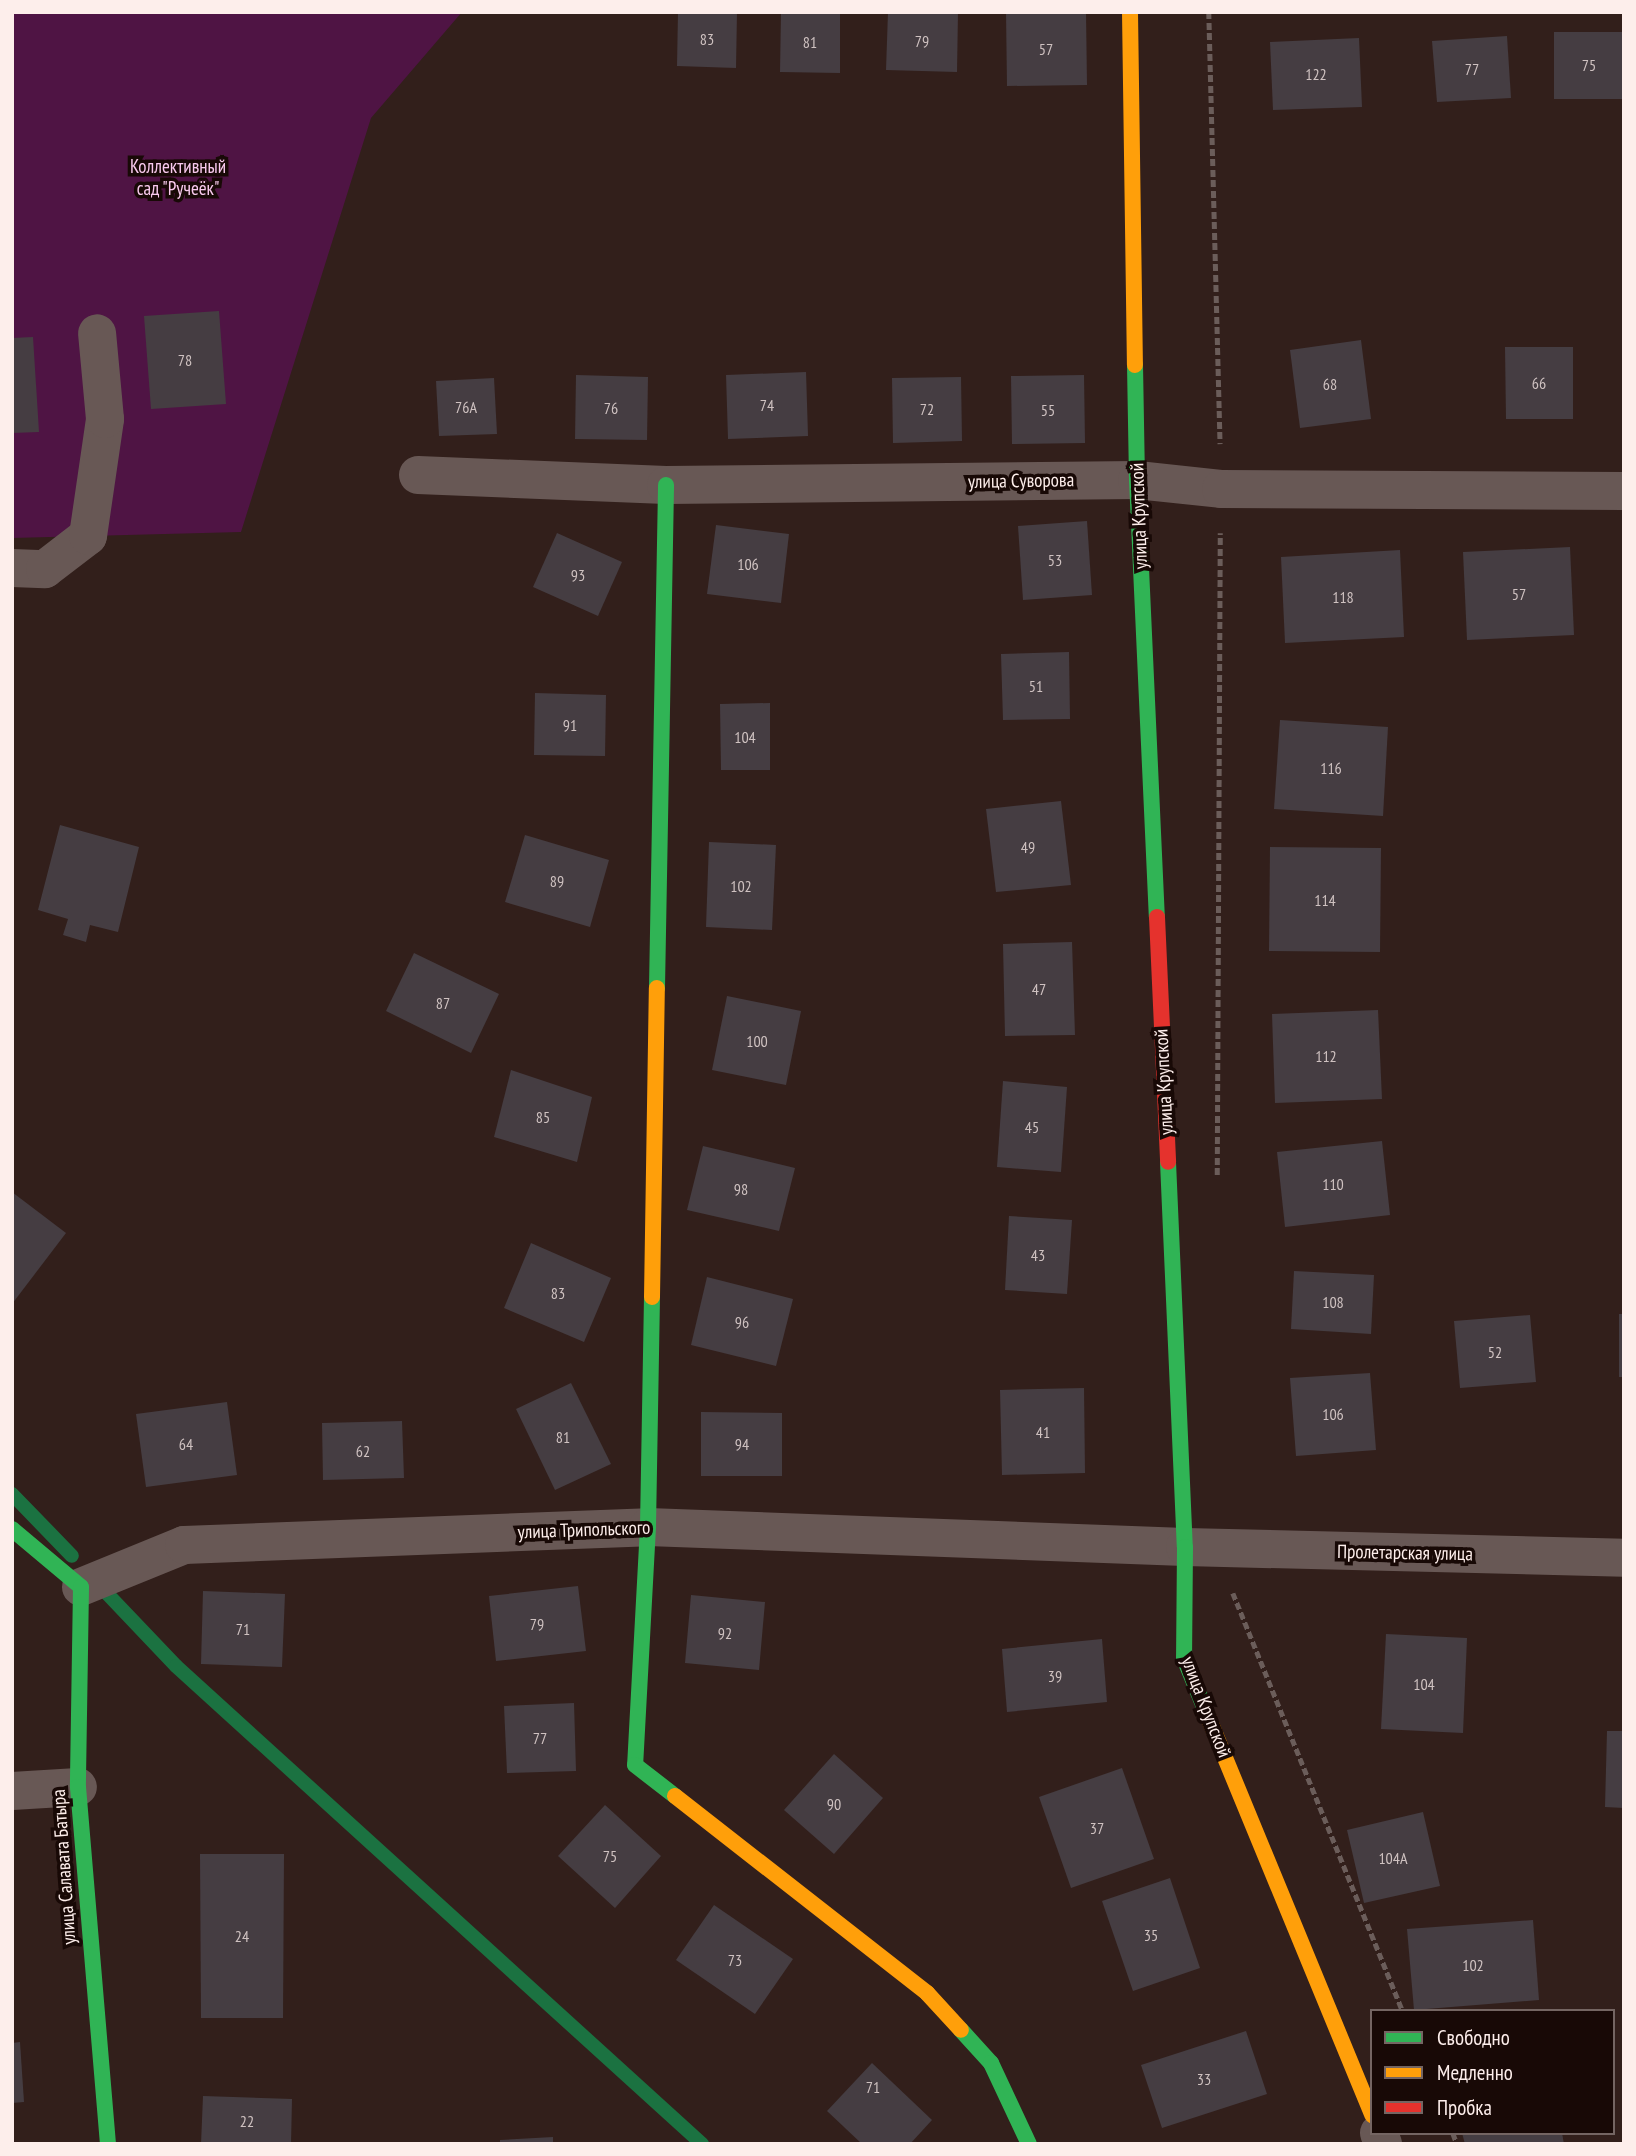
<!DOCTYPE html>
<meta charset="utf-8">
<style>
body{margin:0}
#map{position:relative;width:1636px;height:2156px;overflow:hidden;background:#321f1b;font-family:"PT Sans Narrow",sans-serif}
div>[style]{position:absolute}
.green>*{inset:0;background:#4f1444}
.stream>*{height:14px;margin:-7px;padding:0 7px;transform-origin:7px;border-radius:7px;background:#1b7241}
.building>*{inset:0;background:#453d42}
.path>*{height:4.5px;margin-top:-2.25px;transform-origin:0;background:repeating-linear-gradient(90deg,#6b5d5a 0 7px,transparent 0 10.5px)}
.street>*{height:38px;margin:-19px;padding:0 19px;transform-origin:19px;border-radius:19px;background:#685855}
.fast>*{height:16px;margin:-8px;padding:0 8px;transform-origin:8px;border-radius:8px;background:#30b455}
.slow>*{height:16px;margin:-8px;padding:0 8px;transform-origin:8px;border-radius:8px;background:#ff9f0a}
.jam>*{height:16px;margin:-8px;padding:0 8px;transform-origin:8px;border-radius:8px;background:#e5322d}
span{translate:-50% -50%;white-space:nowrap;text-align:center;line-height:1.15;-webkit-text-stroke:7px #180906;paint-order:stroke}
.number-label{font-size:16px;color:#cfc2c1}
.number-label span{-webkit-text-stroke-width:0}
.park-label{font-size:19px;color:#f9caee}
.street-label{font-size:19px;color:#fdeeeb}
.frame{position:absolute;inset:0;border:14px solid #fdeeeb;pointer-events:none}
.legend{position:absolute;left:1370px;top:2009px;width:245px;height:126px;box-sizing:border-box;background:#180906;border:2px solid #746562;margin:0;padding:9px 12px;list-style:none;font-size:21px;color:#fdeeeb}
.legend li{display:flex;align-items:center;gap:14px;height:35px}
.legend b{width:35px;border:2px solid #746562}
</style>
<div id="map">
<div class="green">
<div style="clip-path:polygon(12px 12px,462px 12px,371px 118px,241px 532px,12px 538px)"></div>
</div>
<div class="stream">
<div style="left:12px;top:1494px;width:86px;rotate:45.9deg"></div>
<div style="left:98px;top:1584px;width:113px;rotate:46.4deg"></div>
<div style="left:176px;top:1666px;width:711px;rotate:42.26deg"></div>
</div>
<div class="building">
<div style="clip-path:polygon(678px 12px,737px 12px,736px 68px,677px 66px)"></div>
<div style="clip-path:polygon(781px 12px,840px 12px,840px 73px,780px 72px)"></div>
<div style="clip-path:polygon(888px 12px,958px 12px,957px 72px,886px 70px)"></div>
<div style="clip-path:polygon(1006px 12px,1086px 12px,1087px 85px,1007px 86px)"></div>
<div style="clip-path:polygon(1554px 32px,1624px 32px,1624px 99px,1554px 99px)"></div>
<div style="clip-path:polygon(1507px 36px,1511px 98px,1437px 102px,1432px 41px)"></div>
<div style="clip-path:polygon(1359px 38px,1362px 107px,1273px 110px,1270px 42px)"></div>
<div style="clip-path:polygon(219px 311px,226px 404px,151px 409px,144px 316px)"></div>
<div style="clip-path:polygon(33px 337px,39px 432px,12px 433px,12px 338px)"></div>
<div style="clip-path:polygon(1361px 340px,1371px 419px,1300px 428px,1290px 350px)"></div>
<div style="clip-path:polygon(1505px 347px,1573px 347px,1573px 419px,1506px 419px)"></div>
<div style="clip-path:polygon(806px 372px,808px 436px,728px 439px,726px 375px)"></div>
<div style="clip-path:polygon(576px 375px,648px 377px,647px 440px,575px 439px)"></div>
<div style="clip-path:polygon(1084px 375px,1085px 443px,1012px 444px,1011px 376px)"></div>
<div style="clip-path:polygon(961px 377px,962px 441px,893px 443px,892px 378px)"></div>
<div style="clip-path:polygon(494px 378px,497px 434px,439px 436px,436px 381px)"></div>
<div style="clip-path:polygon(1087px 521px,1092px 595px,1023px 600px,1018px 526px)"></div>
<div style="clip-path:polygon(716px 525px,789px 534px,781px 603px,707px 594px)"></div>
<div style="clip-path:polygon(557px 533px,622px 562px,598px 616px,533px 587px)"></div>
<div style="clip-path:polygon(1570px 547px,1574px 635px,1467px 640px,1463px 552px)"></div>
<div style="clip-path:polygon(1400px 550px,1404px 637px,1285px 643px,1281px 557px)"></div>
<div style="clip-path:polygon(1069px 652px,1070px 719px,1003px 720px,1001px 654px)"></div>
<div style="clip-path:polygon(535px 693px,606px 695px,605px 756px,534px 755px)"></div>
<div style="clip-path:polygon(770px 703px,770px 770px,721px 770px,720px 704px)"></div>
<div style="clip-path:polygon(1280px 720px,1388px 727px,1383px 816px,1274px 809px)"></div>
<div style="clip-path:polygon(1061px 801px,1071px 885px,996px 892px,986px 809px)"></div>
<div style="clip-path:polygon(60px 825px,139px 847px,118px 932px,90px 925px,86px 942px,63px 935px,68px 919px,38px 910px)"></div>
<div style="clip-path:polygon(525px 835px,609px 860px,590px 927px,505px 902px)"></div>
<div style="clip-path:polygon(709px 842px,776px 845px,772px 930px,706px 927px)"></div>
<div style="clip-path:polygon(1270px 847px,1381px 848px,1380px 952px,1269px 951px)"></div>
<div style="clip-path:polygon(1072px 942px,1075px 1035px,1005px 1036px,1003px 944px)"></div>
<div style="clip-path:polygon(414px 953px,499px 994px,471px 1053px,386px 1011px)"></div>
<div style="clip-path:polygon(727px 996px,801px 1011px,786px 1085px,712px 1070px)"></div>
<div style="clip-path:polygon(1378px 1010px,1382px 1099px,1275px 1103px,1272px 1014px)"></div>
<div style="clip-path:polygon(511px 1070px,592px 1097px,577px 1162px,494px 1137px)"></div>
<div style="clip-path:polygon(1003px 1081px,1067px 1087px,1061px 1172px,997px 1167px)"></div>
<div style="clip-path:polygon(1382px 1141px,1390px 1215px,1285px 1227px,1277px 1152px)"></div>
<div style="clip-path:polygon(703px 1146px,795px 1168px,779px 1231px,687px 1210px)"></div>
<div style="clip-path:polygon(12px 1192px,66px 1233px,12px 1304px)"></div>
<div style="clip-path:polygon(1009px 1216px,1072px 1220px,1067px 1294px,1005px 1290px)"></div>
<div style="clip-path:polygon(531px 1243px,611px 1278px,584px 1342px,504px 1308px)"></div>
<div style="clip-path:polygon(1294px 1271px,1374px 1275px,1371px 1334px,1291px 1329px)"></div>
<div style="clip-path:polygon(707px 1277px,793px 1299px,776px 1366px,691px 1345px)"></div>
<div style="clip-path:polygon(1619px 1314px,1624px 1314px,1624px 1377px,1619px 1377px)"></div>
<div style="clip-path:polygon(1530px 1315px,1536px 1382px,1460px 1388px,1454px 1321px)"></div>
<div style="clip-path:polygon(1370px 1373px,1376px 1450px,1296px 1456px,1290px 1378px)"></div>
<div style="clip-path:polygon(571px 1383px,611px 1464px,555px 1490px,516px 1409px)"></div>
<div style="clip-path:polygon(1084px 1388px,1085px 1473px,1002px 1475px,1000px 1390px)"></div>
<div style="clip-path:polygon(227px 1402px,237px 1475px,146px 1487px,136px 1414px)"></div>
<div style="clip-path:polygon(701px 1412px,782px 1413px,782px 1476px,701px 1476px)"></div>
<div style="clip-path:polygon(402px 1421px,404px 1478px,323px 1480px,322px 1423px)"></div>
<div style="clip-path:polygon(578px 1586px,586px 1651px,496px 1661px,489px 1596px)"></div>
<div style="clip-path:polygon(203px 1591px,285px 1594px,282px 1667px,201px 1664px)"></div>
<div style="clip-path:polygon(691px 1595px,765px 1602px,759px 1670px,685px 1663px)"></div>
<div style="clip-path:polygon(1386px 1634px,1467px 1638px,1463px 1733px,1381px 1729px)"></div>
<div style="clip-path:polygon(1102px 1639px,1107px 1702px,1007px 1712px,1002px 1649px)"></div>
<div style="clip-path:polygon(574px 1703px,576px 1771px,507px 1773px,504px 1706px)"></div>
<div style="clip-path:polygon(1607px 1731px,1624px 1731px,1624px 1808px,1605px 1807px)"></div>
<div style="clip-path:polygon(834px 1754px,883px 1798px,834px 1854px,784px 1810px)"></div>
<div style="clip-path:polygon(1122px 1768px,1154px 1859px,1071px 1888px,1039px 1797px)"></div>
<div style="clip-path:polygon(605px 1805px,661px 1856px,615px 1908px,558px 1856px)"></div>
<div style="clip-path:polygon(1423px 1812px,1440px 1886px,1364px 1903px,1347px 1830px)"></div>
<div style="clip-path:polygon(200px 1854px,284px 1854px,283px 2018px,201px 2018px)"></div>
<div style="clip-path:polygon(1170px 1878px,1200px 1968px,1133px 1991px,1102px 1901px)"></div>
<div style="clip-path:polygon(714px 1905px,793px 1959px,755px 2014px,676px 1960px)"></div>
<div style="clip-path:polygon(1533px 1920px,1539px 2000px,1414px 2010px,1407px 1929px)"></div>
<div style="clip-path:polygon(1246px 2031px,1267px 2094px,1162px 2128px,1141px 2065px)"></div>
<div style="clip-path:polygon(20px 2042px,24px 2102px,12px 2103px,12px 2043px)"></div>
<div style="clip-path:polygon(872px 2063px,932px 2120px,910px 2144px,862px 2144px,827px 2111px)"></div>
<div style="clip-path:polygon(203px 2096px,292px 2099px,291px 2144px,201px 2144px)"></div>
<div style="clip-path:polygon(1462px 2133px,1562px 2133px,1564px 2144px,1465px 2144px)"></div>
<div style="clip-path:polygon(553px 2137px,553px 2144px,500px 2144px,500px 2140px)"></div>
</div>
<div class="path">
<div style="left:1209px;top:12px;width:432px;rotate:88.5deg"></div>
<div style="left:1217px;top:1175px;width:642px;rotate:-89.73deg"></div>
<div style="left:1233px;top:1593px;width:451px;rotate:67.9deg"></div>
<div style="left:1453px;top:2133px;width:12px;rotate:70deg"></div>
</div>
<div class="street">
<div style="left:418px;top:475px;width:248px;rotate:2.3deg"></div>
<div style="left:666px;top:485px;width:471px;rotate:-0.6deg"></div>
<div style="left:1137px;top:480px;width:84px;rotate:6.1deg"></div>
<div style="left:1221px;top:489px;width:403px;rotate:0.3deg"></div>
<div style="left:12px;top:568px;width:33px;rotate:2deg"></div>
<div style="left:45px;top:569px;width:54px;rotate:-37.5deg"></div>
<div style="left:88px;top:536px;width:118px;rotate:-81.7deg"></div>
<div style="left:105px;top:419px;width:86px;rotate:-95.3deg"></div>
<div style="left:81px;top:1587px;width:111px;rotate:-22.2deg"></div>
<div style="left:184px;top:1545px;width:464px;rotate:-2.2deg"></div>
<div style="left:648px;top:1527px;width:537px;rotate:2.13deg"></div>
<div style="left:1185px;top:1547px;width:439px;rotate:1.4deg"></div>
<div style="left:12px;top:1791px;width:66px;rotate:-3.5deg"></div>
<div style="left:1379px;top:2133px;width:12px;rotate:70deg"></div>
</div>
<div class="fast">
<div style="left:1135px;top:365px;width:115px;rotate:89deg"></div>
<div style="left:1137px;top:480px;width:437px;rotate:87.4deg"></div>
<div style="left:657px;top:988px;width:503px;rotate:-88.97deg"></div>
<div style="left:1168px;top:1162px;width:385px;rotate:87.5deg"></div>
<div style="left:1185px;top:1547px;width:111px;rotate:90.5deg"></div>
<div style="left:1184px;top:1658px;width:61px;rotate:67.7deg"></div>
<div style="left:652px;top:1297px;width:230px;rotate:91deg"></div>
<div style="left:648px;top:1527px;width:238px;rotate:93.1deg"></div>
<div style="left:635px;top:1765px;width:51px;rotate:37.8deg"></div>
<div style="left:12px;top:1529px;width:90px;rotate:40deg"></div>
<div style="left:81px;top:1587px;width:200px;rotate:90.9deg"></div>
<div style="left:78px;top:1787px;width:358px;rotate:85.2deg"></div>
<div style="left:961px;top:2030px;width:45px;rotate:47.7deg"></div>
<div style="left:991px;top:2063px;width:89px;rotate:64.9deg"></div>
</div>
<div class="slow">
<div style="left:1130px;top:12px;width:353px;rotate:89.2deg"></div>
<div style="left:652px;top:1297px;width:309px;rotate:-89.1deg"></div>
<div style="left:1207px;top:1714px;width:434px;rotate:67.6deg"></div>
<div style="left:675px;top:1796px;width:320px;rotate:38deg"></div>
<div style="left:927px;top:1993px;width:50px;rotate:47.4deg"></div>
</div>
<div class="jam">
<div style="left:1157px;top:917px;width:245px;rotate:87.4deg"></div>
</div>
<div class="number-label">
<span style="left:707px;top:39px">83</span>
<span style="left:922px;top:41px">79</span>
<span style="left:810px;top:42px">81</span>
<span style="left:1046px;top:49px">57</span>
<span style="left:1589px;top:65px">75</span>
<span style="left:1472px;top:69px">77</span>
<span style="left:1316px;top:74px">122</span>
<span style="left:185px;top:360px">78</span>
<span style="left:1539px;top:383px">66</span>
<span style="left:1330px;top:384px">68</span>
<span style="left:767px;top:405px">74</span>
<span style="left:466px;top:407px">76А</span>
<span style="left:611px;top:408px">76</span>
<span style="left:927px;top:409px">72</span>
<span style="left:1048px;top:410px">55</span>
<span style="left:1055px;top:560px">53</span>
<span style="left:748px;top:564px">106</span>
<span style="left:578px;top:575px">93</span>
<span style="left:1519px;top:594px">57</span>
<span style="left:1343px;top:597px">118</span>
<span style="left:1036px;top:686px">51</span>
<span style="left:570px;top:725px">91</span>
<span style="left:745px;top:737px">104</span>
<span style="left:1331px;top:768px">116</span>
<span style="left:1028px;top:847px">49</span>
<span style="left:557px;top:881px">89</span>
<span style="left:741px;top:886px">102</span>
<span style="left:1325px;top:900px">114</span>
<span style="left:1039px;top:989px">47</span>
<span style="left:443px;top:1003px">87</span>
<span style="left:757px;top:1041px">100</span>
<span style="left:1326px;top:1056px">112</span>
<span style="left:543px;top:1117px">85</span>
<span style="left:1032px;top:1127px">45</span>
<span style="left:1333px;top:1184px">110</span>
<span style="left:741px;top:1189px">98</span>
<span style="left:1038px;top:1255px">43</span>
<span style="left:558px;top:1293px">83</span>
<span style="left:1333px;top:1302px">108</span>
<span style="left:742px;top:1322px">96</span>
<span style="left:1495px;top:1352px">52</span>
<span style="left:1333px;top:1414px">106</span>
<span style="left:1043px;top:1432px">41</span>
<span style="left:563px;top:1437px">81</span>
<span style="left:186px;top:1444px">64</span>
<span style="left:742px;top:1444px">94</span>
<span style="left:363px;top:1451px">62</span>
<span style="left:537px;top:1624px">79</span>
<span style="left:243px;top:1629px">71</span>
<span style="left:725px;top:1633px">92</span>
<span style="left:1055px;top:1676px">39</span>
<span style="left:1424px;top:1684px">104</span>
<span style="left:540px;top:1738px">77</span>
<span style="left:834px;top:1804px">90</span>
<span style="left:1097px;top:1828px">37</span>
<span style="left:610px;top:1856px">75</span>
<span style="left:1393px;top:1858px">104А</span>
<span style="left:1151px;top:1935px">35</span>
<span style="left:242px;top:1936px">24</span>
<span style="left:735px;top:1960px">73</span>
<span style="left:1473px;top:1965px">102</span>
<span style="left:1204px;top:2079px">33</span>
<span style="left:873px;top:2087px">71</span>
<span style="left:247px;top:2121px">22</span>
</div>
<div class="park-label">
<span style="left:178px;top:178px">Коллективный<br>сад "Ручеёк"</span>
</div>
<div class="street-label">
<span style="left:1021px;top:481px;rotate:-1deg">улица Суворова</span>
<span style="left:1139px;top:516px;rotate:-92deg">улица Крупской</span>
<span style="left:1164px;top:1082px;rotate:-93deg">улица Крупской</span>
<span style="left:584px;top:1530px;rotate:-2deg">улица Трипольского</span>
<span style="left:1405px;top:1553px;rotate:1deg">Пролетарская улица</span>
<span style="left:1206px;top:1707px;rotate:69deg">улица Крупской</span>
<span style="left:64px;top:1867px;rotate:-94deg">улица Салавата Батыра</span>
</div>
<div class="frame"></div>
<ul class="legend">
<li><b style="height:9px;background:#30b455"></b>Свободно</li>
<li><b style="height:9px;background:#ff9f0a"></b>Медленно</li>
<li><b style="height:9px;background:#e5322d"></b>Пробка</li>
</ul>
</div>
